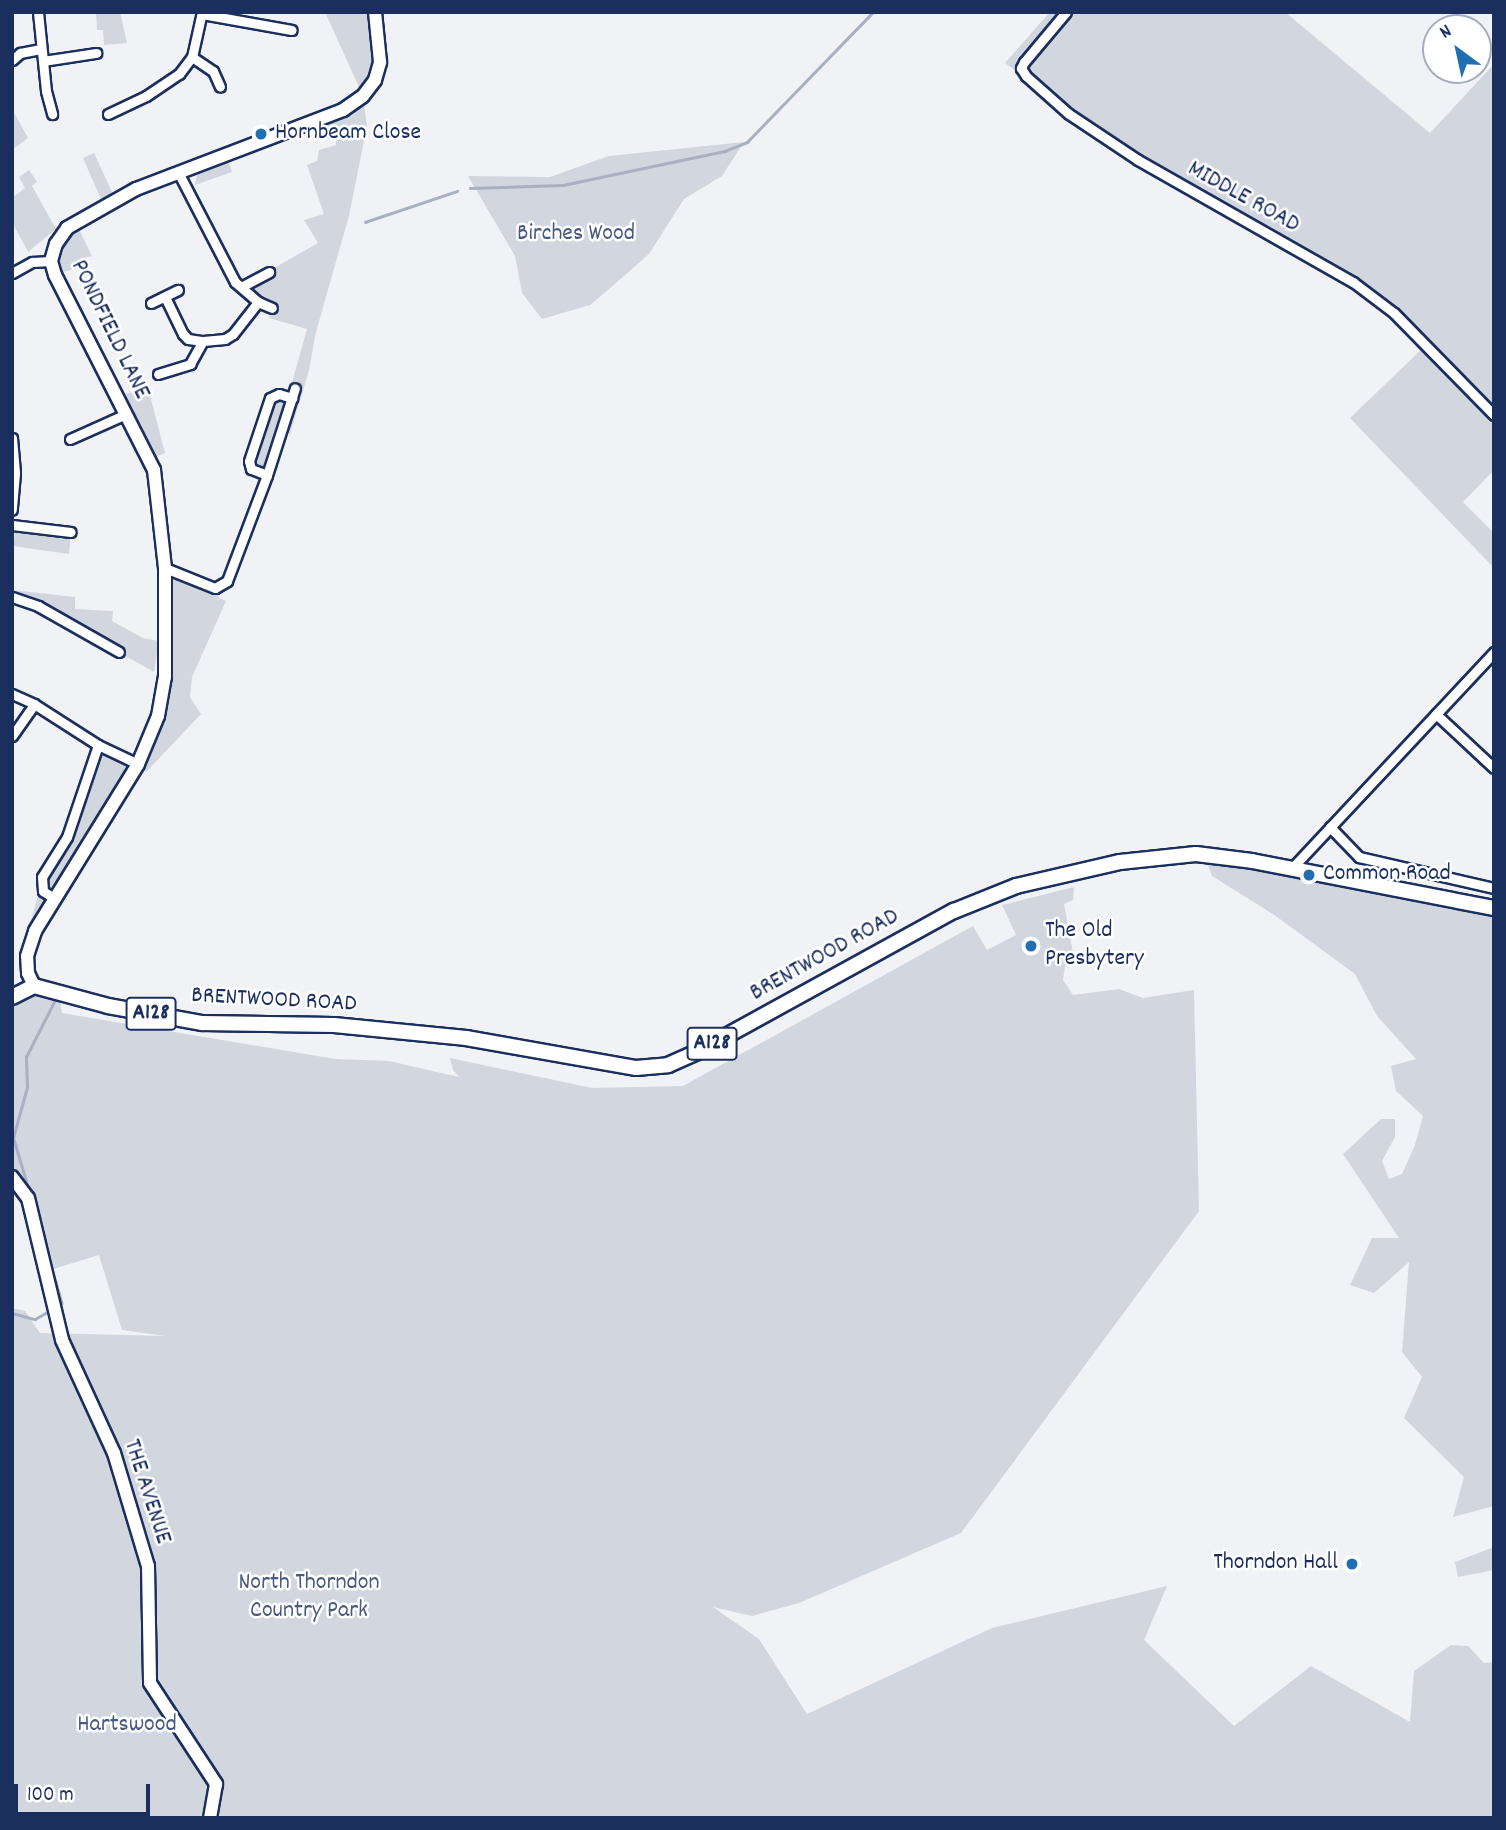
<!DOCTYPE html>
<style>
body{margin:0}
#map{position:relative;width:1506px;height:1830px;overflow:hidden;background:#f1f2f5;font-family:Dekko,sans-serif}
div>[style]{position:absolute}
.green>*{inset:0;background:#d2d6df}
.stream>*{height:2.5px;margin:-1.25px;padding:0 1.25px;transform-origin:1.25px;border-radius:1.25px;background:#a8b0c2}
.roads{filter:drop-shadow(2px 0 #1b2f5e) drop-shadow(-2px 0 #1b2f5e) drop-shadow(0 2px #1b2f5e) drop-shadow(0 -2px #1b2f5e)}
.street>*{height:9px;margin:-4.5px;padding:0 4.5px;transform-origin:4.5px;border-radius:4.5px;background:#fff}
.secondary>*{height:12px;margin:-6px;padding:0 6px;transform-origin:6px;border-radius:6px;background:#fff}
.primary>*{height:14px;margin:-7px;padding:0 7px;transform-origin:7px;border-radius:7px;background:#fff}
.dots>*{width:19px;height:19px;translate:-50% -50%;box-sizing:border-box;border:4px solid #fff;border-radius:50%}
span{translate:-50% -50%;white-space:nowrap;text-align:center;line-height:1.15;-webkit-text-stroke:5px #fff;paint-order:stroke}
.shield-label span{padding:2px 5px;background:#fff;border:2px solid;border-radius:5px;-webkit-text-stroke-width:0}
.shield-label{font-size:23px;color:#1b2f5e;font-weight:700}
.poi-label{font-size:24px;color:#1b2f5e}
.left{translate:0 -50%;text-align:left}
.right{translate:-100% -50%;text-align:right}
.street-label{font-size:24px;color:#1b2f5e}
.park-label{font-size:24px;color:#49597e}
.frame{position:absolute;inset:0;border:14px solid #1b2f5e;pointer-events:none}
.north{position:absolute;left:1422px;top:14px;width:70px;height:70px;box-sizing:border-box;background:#fff;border:2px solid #a4acbf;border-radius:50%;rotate:327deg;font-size:19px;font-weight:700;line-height:28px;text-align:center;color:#1b2f5e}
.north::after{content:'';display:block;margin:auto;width:24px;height:32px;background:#1f6fb2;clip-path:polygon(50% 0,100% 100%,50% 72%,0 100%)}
.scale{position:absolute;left:14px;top:1784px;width:136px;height:32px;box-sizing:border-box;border:4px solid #1b2f5e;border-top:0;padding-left:9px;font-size:21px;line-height:24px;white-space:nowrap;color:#1b2f5e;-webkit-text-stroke:5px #fff;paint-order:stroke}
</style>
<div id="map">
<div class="green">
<div style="clip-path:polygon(96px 12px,120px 12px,127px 43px,104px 45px,103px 30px,97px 30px)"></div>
<div style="clip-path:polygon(325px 12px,375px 12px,380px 62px,363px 96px)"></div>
<div style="clip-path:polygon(1050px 12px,1285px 12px,1430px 133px,1494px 64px,1494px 470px,1463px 502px,1494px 533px,1494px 568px,1350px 418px,1425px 346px,1353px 282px,1119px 147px,1005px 63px)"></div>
<div style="clip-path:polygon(364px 104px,367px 126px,349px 216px,316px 332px,309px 370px,290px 434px,282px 432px,267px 475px,251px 469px,270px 398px,287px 395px,295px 388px,291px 386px,307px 329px,269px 318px,272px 308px,241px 287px,318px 243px,304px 220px,324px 214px,307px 165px,317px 161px,319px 150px,336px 145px,336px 138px,328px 139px,316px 127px)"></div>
<div style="clip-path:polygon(12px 109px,28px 138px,12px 150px)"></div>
<div style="clip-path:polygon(744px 142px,722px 176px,684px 199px,649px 254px,608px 290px,590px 305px,542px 319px,522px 293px,515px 256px,468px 176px,550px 177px,609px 156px)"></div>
<div style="clip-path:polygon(94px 153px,113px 194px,101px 199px,83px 158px)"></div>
<div style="clip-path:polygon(229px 162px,232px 172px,195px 185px,197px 175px)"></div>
<div style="clip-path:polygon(29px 170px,37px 182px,32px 186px,56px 229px,28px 252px,12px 222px,12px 198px,25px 188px,19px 177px)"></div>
<div style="clip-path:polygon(76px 223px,92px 256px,77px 260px,79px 267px,55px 275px,53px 252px)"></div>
<div style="clip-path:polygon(148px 388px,165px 453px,150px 459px,117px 396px)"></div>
<div style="clip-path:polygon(16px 526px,71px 532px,69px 554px,13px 546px)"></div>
<div style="clip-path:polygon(165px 568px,215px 588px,219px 598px,226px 601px,192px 677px,190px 697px,201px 714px,146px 772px,139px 762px,158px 716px)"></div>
<div style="clip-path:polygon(12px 590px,75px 597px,75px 609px,113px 611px,112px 621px,143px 638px,159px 641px,154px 672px,38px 607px,12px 597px)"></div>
<div style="clip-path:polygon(98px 745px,138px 764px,35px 931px,28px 930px,41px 885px,61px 848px)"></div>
<div style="clip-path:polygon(1204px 855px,1494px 908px,1494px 1506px,1453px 1517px,1464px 1477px,1404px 1418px,1422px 1377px,1402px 1352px,1409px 1262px,1374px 1293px,1350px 1285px,1372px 1238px,1399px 1238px,1343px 1154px,1381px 1119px,1395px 1119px,1395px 1137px,1382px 1161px,1389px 1179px,1402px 1174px,1415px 1145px,1423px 1116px,1396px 1091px,1391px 1066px,1416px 1059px,1377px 1016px,1355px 974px,1273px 914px,1212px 876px)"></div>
<div style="clip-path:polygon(1074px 887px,1073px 900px,1064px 904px,1075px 964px,1065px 966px,1063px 980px,1073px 995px,1119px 989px,1143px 998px,1194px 990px,1199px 1211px,961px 1533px,799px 1603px,752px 1616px,713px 1607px,759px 1639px,807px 1714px,992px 1628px,1167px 1586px,1144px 1640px,1234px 1726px,1311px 1666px,1410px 1722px,1414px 1671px,1451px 1645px,1468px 1646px,1484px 1663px,1494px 1662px,1494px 1818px,12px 1818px,12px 1308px,25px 1311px,40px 1333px,165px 1336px,122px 1330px,99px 1255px,47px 1271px,21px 1189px,12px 1177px,12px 996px,59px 993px,62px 1013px,335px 1059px,389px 1061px,459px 1077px,453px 1070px,450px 1058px,592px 1088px,683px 1086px,973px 926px,987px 950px,1016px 935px,1002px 905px)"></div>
<div style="clip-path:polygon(1494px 1547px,1494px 1570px,1458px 1577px,1455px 1562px)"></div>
</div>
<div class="stream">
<div style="left:470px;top:188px;width:93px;rotate:-1.8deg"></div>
<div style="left:563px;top:185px;width:166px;rotate:-11.9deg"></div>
<div style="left:725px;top:151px;width:24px;rotate:-22deg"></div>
<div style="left:747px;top:142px;width:181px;rotate:-45.9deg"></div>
<div style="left:365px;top:222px;width:97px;rotate:-18.6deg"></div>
<div style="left:28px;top:1188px;width:52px;rotate:-106.7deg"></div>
<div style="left:13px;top:1138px;width:53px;rotate:-74.6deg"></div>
<div style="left:27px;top:1087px;width:30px;rotate:-92deg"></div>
<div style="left:26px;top:1057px;width:68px;rotate:-63.1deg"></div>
<div style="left:47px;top:1251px;width:54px;rotate:73.9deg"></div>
<div style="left:12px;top:1313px;width:24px;rotate:15deg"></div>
<div style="left:35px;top:1319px;width:14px;rotate:-30deg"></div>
</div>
<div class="roads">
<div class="street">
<div style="left:38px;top:12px;width:79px;rotate:84.2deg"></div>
<div style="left:46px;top:91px;width:24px;rotate:75deg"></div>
<div style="left:1066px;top:12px;width:65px;rotate:130deg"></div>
<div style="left:1024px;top:62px;width:7px;rotate:117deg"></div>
<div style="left:1021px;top:68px;width:9px;rotate:58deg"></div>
<div style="left:1026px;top:76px;width:57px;rotate:41.5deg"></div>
<div style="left:1069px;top:114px;width:83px;rotate:33.7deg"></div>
<div style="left:1138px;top:160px;width:247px;rotate:29.6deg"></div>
<div style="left:1353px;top:282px;width:51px;rotate:37.1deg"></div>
<div style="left:1394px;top:313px;width:143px;rotate:45.6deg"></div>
<div style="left:202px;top:14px;width:91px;rotate:10.1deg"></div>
<div style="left:192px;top:57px;width:25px;rotate:34deg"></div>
<div style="left:213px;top:71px;width:17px;rotate:66deg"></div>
<div style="left:12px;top:60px;width:11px;rotate:-41deg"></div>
<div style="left:20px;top:53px;width:21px;rotate:-11deg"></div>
<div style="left:43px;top:61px;width:54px;rotate:-8.6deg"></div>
<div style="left:108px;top:114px;width:42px;rotate:-25.3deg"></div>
<div style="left:146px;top:96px;width:40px;rotate:-34deg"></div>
<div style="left:179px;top:74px;width:21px;rotate:-53deg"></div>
<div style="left:192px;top:57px;width:46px;rotate:-77.5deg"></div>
<div style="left:178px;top:172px;width:124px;rotate:62.6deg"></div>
<div style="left:235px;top:282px;width:30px;rotate:41deg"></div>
<div style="left:258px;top:302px;width:15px;rotate:23deg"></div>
<div style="left:12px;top:273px;width:23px;rotate:-29deg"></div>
<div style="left:32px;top:262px;width:19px;rotate:-3deg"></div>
<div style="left:241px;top:287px;width:32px;rotate:-28deg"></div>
<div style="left:165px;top:297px;width:41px;rotate:64.1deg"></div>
<div style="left:183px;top:334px;width:7px;rotate:45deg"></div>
<div style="left:188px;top:339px;width:15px;rotate:8deg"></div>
<div style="left:203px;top:341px;width:22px;rotate:-5deg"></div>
<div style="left:225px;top:339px;width:9px;rotate:-32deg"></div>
<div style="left:233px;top:334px;width:41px;rotate:-52deg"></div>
<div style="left:151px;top:303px;width:30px;rotate:-26deg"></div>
<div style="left:158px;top:374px;width:34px;rotate:-17deg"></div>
<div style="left:190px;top:364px;width:26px;rotate:-61deg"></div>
<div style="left:12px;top:438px;width:35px;rotate:85deg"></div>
<div style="left:15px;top:473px;width:37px;rotate:95deg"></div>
<div style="left:70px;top:439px;width:61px;rotate:-24.1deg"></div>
<div style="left:267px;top:475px;width:17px;rotate:-159deg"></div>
<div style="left:251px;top:469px;width:8px;rotate:-104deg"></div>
<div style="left:249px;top:461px;width:66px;rotate:-71.6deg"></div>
<div style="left:270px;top:398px;width:10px;rotate:-24deg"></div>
<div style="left:279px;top:394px;width:14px;rotate:17deg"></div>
<div style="left:12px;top:525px;width:59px;rotate:6.8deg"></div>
<div style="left:165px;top:568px;width:54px;rotate:21.8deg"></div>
<div style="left:215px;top:588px;width:14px;rotate:-30deg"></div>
<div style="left:227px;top:581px;width:113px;rotate:-69.3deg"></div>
<div style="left:267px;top:475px;width:91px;rotate:-72.2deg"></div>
<div style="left:12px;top:597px;width:28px;rotate:19deg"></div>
<div style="left:38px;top:606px;width:93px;rotate:29.6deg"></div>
<div style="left:12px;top:694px;width:24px;rotate:24deg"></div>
<div style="left:34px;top:704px;width:76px;rotate:32.6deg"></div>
<div style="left:98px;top:745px;width:44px;rotate:25.4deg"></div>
<div style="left:1436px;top:714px;width:79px;rotate:43deg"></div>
<div style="left:12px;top:736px;width:39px;rotate:-55deg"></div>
<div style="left:1330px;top:827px;width:42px;rotate:46deg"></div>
<div style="left:1359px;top:857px;width:139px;rotate:12.9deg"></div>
<div style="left:1292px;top:868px;width:296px;rotate:-46.9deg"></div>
<div style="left:54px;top:898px;width:13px;rotate:-148deg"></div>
<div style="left:43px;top:891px;width:14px;rotate:-94deg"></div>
<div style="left:42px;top:877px;width:47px;rotate:-58deg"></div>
<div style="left:67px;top:837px;width:97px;rotate:-71.4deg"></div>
</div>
<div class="secondary">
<div style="left:34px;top:986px;width:14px;rotate:-115deg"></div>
<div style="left:28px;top:973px;width:17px;rotate:-93deg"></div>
<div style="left:27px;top:956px;width:26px;rotate:-72deg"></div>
<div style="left:35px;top:931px;width:196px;rotate:-58.3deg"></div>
<div style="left:138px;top:764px;width:52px;rotate:-67.4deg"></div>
<div style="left:158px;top:716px;width:40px;rotate:-80deg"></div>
<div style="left:165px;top:677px;width:109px;rotate:-90deg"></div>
<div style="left:165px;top:568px;width:99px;rotate:-96.4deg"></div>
<div style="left:154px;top:470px;width:219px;rotate:-116.9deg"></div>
<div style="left:55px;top:275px;width:15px;rotate:-106deg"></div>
<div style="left:51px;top:261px;width:18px;rotate:-74deg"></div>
<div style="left:56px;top:244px;width:19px;rotate:-55deg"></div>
<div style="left:67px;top:228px;width:79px;rotate:-29.5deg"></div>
<div style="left:136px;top:189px;width:222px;rotate:-20.9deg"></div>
<div style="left:343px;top:110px;width:24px;rotate:-35deg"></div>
<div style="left:363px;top:96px;width:20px;rotate:-53deg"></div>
<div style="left:375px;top:80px;width:19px;rotate:-74deg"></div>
<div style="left:380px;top:62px;width:50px;rotate:-95.7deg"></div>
<div style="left:12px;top:1177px;width:26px;rotate:53deg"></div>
<div style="left:28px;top:1198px;width:146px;rotate:76.5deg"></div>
<div style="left:62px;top:1340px;width:124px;rotate:65.3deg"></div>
<div style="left:114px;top:1453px;width:118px;rotate:73.3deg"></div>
<div style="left:148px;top:1566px;width:117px;rotate:89deg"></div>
<div style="left:150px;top:1683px;width:121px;rotate:56.8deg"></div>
<div style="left:216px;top:1784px;width:35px;rotate:100deg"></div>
</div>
<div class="primary">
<div style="left:12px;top:997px;width:25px;rotate:-27deg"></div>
<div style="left:34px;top:986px;width:77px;rotate:15.1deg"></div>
<div style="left:108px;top:1006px;width:96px;rotate:10.3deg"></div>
<div style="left:202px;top:1023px;width:132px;rotate:0.9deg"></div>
<div style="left:334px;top:1025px;width:133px;rotate:5.6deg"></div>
<div style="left:466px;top:1038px;width:173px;rotate:10deg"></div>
<div style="left:636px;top:1068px;width:32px;rotate:-5deg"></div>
<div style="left:668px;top:1065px;width:32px;rotate:-24deg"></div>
<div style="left:697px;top:1052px;width:293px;rotate:-28.8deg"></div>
<div style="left:954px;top:911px;width:67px;rotate:-22deg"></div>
<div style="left:1016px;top:886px;width:107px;rotate:-13deg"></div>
<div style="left:1120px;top:862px;width:76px;rotate:-6deg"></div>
<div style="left:1196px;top:854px;width:56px;rotate:7.1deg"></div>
<div style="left:1252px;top:861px;width:247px;rotate:11deg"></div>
</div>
</div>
<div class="dots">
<div style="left:261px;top:134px;background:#1f6fb2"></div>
<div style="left:1309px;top:875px;background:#1f6fb2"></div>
<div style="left:1031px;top:946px;background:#1f6fb2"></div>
<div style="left:1352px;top:1564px;background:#1f6fb2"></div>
</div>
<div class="shield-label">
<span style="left:151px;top:1014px">A128</span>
<span style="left:712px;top:1044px">A128</span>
</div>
<div class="poi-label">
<span class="left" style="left:275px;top:134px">Hornbeam Close</span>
<span class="left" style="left:1323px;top:875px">Common Road</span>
<span class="left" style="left:1045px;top:946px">The Old<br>Presbytery</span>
<span class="right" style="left:1338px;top:1564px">Thorndon Hall</span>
</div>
<div class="street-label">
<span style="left:1243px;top:198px;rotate:29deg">MIDDLE ROAD</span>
<span style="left:109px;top:330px;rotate:64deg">PONDFIELD LANE</span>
<span style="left:825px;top:956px;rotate:-29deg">BRENTWOOD ROAD</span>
<span style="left:274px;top:1001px;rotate:3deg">BRENTWOOD ROAD</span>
<span style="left:146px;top:1492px;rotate:72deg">THE AVENUE</span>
</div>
<div class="park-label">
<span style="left:576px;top:235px">Birches Wood</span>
<span style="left:309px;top:1598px">North Thorndon<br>Country Park</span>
<span style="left:127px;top:1726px">Hartswood</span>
</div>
<div class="frame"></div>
<div class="north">N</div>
<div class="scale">100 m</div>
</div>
